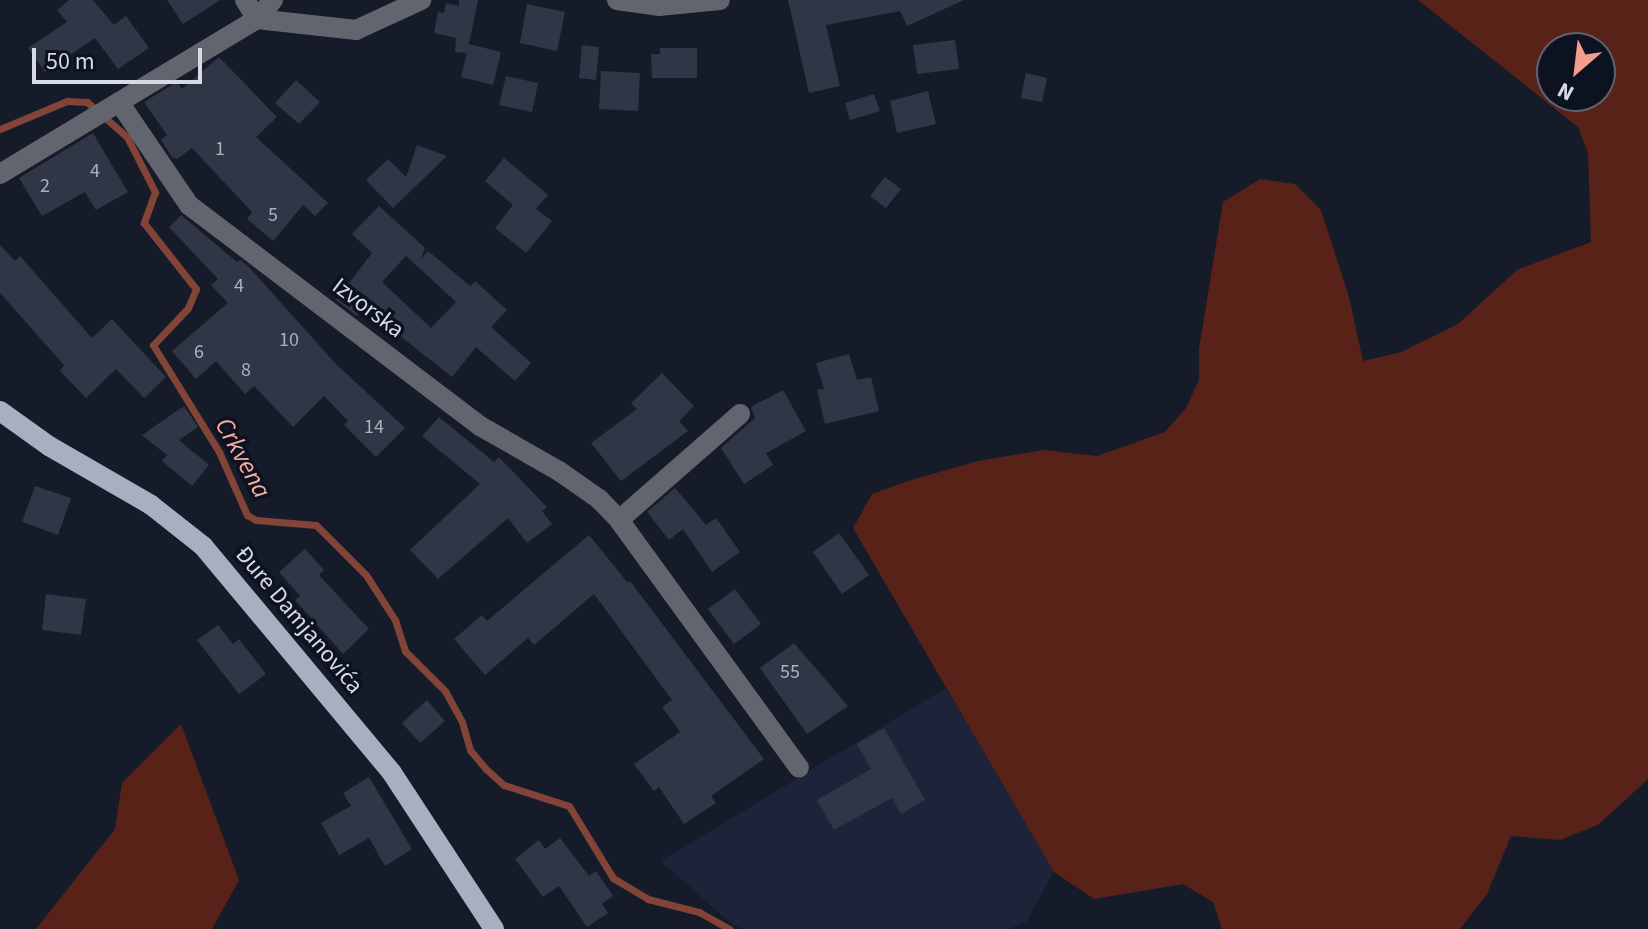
<!DOCTYPE html>
<meta charset="utf-8">
<style>
body{margin:0}
#map{position:relative;width:1648px;height:929px;overflow:hidden;background:#161b2a;font-family:"Source Sans 3",sans-serif}
div>[style]{position:absolute}
.built>*{inset:0;background:#1d2439}
.green>*{inset:0;background:#592219}
.stream>*{height:7px;margin:-3.5px;padding:0 3.5px;transform-origin:3.5px;border-radius:3.5px;background:#834438}
.building>*{inset:0;background:#303646}
.minor>*{height:20px;margin:-10px;padding:0 10px;transform-origin:10px;border-radius:10px;background:#62656d}
.major>*{height:20px;margin:-10px;padding:0 10px;transform-origin:10px;border-radius:10px;background:#a8afc0}
span{translate:-50% -50%;white-space:nowrap;text-align:center;line-height:1.15;-webkit-text-stroke:7px #0d1221;paint-order:stroke}
.number-label{font-size:20px;color:#acb1bd}
.number-label span{-webkit-text-stroke-width:0}
.street-label{font-size:24px;color:#d6dae5}
.water-label{font-size:26px;color:#fbad9d;font-style:italic}
.north{position:absolute;left:1536px;top:32px;width:80px;height:80px;box-sizing:border-box;background:#0d1221;border:2px solid #5d626f;border-radius:50%;rotate:208deg;font-size:22px;font-weight:700;line-height:32px;text-align:center;color:#d6dae5}
.north::after{content:'';display:block;margin:auto;width:28px;height:36px;background:#f49d8c;clip-path:polygon(50% 0,100% 100%,50% 72%,0 100%)}
.scale{position:absolute;left:32px;top:48px;width:170px;height:36px;box-sizing:border-box;border:4px solid #d6dae5;border-top:0;padding-left:10px;font-size:24px;line-height:28px;white-space:nowrap;color:#d6dae5;-webkit-text-stroke:6px #0d1221;paint-order:stroke}
</style>
<div id="map">
<div class="built">
<div style="clip-path:polygon(946px 688px,1054px 872px,1026px 922px,1009px 929px,744px 929px,733px 925px,661px 861px)"></div>
</div>
<div class="green">
<div style="clip-path:polygon(evenodd,1418px 0,1648px 0,1648px 779px,1598px 825px,1560px 840px,1511px 836px,1487px 894px,1460px 929px,1222px 929px,1213px 902px,1183px 884px,1094px 899px,1054px 872px,853px 528px,872px 494px,908px 481px,978px 461px,1044px 450px,1097px 456px,1165px 432px,1186px 408px,1199px 380px,1199px 349px,1223px 202px,1260px 179px,1295px 184px,1321px 210px,1349px 297px,1363px 361px,1401px 352px,1458px 324px,1517px 270px,1591px 242px,1588px 153px,1578px 127px,1418px 0,1600px 48px,1600px 96px,1552px 96px,1552px 48px,1600px 48px)"></div>
<div style="clip-path:polygon(181px 724px,239px 880px,212px 929px,36px 929px,115px 829px,122px 783px)"></div>
</div>
<div class="stream">
<div style="left:0;top:129px;width:73px;rotate:-22.7deg"></div>
<div style="left:67px;top:101px;width:20px;rotate:3deg"></div>
<div style="left:87px;top:102px;width:53px;rotate:41.2deg"></div>
<div style="left:127px;top:137px;width:62px;rotate:63deg"></div>
<div style="left:155px;top:192px;width:33px;rotate:110deg"></div>
<div style="left:144px;top:223px;width:84px;rotate:51.8deg"></div>
<div style="left:196px;top:289px;width:21px;rotate:113deg"></div>
<div style="left:188px;top:308px;width:51px;rotate:133.4deg"></div>
<div style="left:153px;top:345px;width:126px;rotate:58.3deg"></div>
<div style="left:219px;top:452px;width:69px;rotate:66deg"></div>
<div style="left:247px;top:515px;width:10px;rotate:29deg"></div>
<div style="left:256px;top:520px;width:60px;rotate:4.8deg"></div>
<div style="left:316px;top:525px;width:71px;rotate:45deg"></div>
<div style="left:366px;top:575px;width:54px;rotate:57.2deg"></div>
<div style="left:395px;top:620px;width:33px;rotate:72deg"></div>
<div style="left:405px;top:651px;width:57px;rotate:45deg"></div>
<div style="left:445px;top:691px;width:35px;rotate:61deg"></div>
<div style="left:462px;top:722px;width:29px;rotate:74deg"></div>
<div style="left:470px;top:750px;width:25px;rotate:50deg"></div>
<div style="left:486px;top:769px;width:24px;rotate:42deg"></div>
<div style="left:504px;top:785px;width:68px;rotate:17.9deg"></div>
<div style="left:569px;top:806px;width:84px;rotate:58.6deg"></div>
<div style="left:613px;top:878px;width:41px;rotate:31deg"></div>
<div style="left:648px;top:899px;width:53px;rotate:14.3deg"></div>
<div style="left:699px;top:912px;width:35px;rotate:29deg"></div>
</div>
<div class="building">
<div style="clip-path:polygon(69px 0,93px 0,114px 25px,126px 16px,149px 48px,118px 69px,95px 38px,45px 72px,28px 48px,67px 22px,57px 10px)"></div>
<div style="clip-path:polygon(167px 0,220px 0,183px 24px)"></div>
<div style="clip-path:polygon(459px 0,478px 0,467px 53px,455px 52px,456px 38px,434px 33px,438px 12px,444px 13px,446px 3px,459px 6px)"></div>
<div style="clip-path:polygon(788px 0,964px 0,907px 26px,900px 11px,826px 25px,840px 86px,809px 93px)"></div>
<div style="clip-path:polygon(527px 4px,565px 12px,557px 51px,520px 43px)"></div>
<div style="clip-path:polygon(955px 40px,959px 69px,917px 74px,913px 45px)"></div>
<div style="clip-path:polygon(469px 44px,501px 52px,493px 85px,461px 77px)"></div>
<div style="clip-path:polygon(582px 45px,599px 47px,596px 80px,579px 78px)"></div>
<div style="clip-path:polygon(660px 48px,697px 48px,697px 78px,652px 78px,651px 54px,660px 54px)"></div>
<div style="clip-path:polygon(219px 57px,277px 117px,256px 137px,328px 203px,315px 216px,303px 205px,273px 241px,247px 219px,252px 212px,192px 148px,177px 159px,172px 157px,161px 140px,167px 135px,144px 102px,177px 82px,182px 89px)"></div>
<div style="clip-path:polygon(601px 71px,640px 73px,638px 111px,599px 109px)"></div>
<div style="clip-path:polygon(1026px 73px,1047px 78px,1042px 102px,1021px 98px)"></div>
<div style="clip-path:polygon(506px 76px,538px 83px,532px 112px,499px 105px)"></div>
<div style="clip-path:polygon(296px 80px,320px 102px,299px 124px,275px 103px)"></div>
<div style="clip-path:polygon(928px 91px,936px 124px,897px 133px,890px 101px)"></div>
<div style="clip-path:polygon(874px 94px,880px 111px,850px 120px,845px 103px)"></div>
<div style="clip-path:polygon(93px 133px,128px 192px,96px 210px,85px 192px,42px 216px,19px 178px)"></div>
<div style="clip-path:polygon(417px 145px,447px 156px,393px 208px,366px 180px,388px 159px,406px 177px)"></div>
<div style="clip-path:polygon(504px 158px,548px 195px,536px 209px,552px 221px,526px 253px,495px 228px,513px 205px,485px 181px)"></div>
<div style="clip-path:polygon(885px 177px,901px 189px,886px 208px,870px 196px)"></div>
<div style="clip-path:polygon(evenodd,379px 206px,425px 248px,421px 259px,428px 251px,470px 286px,475px 281px,507px 310px,491px 327px,531px 363px,515px 381px,476px 347px,452px 377px,399px 335px,396px 338px,364px 308px,357px 316px,336px 300px,372px 253px,352px 234px,379px 206px,406px 256px,456px 302px,431px 328px,382px 282px,406px 256px)"></div>
<div style="clip-path:polygon(181px 215px,237px 262px,240px 260px,247px 265px,336px 364px,405px 428px,376px 457px,344px 425px,348px 421px,324px 396px,293px 427px,254px 386px,245px 394px,216px 361px,196px 379px,172px 351px,228px 303px,211px 285px,218px 279px,169px 227px)"></div>
<div style="clip-path:polygon(0 245px,15px 261px,20px 256px,92px 338px,112px 319px,166px 377px,144px 398px,116px 369px,86px 398px,60px 371px,64px 365px,0 293px)"></div>
<div style="clip-path:polygon(849px 354px,857px 380px,871px 377px,879px 411px,825px 424px,817px 390px,824px 389px,816px 363px)"></div>
<div style="clip-path:polygon(662px 373px,694px 406px,679px 421px,688px 431px,621px 481px,591px 443px,637px 409px,631px 403px)"></div>
<div style="clip-path:polygon(783px 390px,806px 431px,766px 453px,773px 465px,744px 484px,721px 448px,755px 418px,751px 407px)"></div>
<div style="clip-path:polygon(184px 406px,198px 427px,179px 440px,209px 465px,192px 486px,162px 461px,167px 455px,142px 435px)"></div>
<div style="clip-path:polygon(439px 417px,494px 462px,499px 457px,547px 507px,542px 511px,552px 524px,527px 543px,508px 518px,438px 579px,410px 550px,480px 484px,422px 436px)"></div>
<div style="clip-path:polygon(35px 486px,71px 498px,58px 535px,22px 522px)"></div>
<div style="clip-path:polygon(675px 488px,706px 525px,716px 518px,740px 552px,712px 572px,683px 529px,669px 540px,647px 512px)"></div>
<div style="clip-path:polygon(839px 533px,869px 575px,842px 594px,813px 552px)"></div>
<div style="clip-path:polygon(589px 535px,628px 583px,630px 581px,764px 759px,711px 796px,716px 803px,684px 824px,659px 787px,654px 791px,634px 764px,680px 732px,662px 707px,672px 700px,594px 594px,534px 645px,528px 638px,485px 675px,454px 639px,482px 615px,487px 621px)"></div>
<div style="clip-path:polygon(305px 549px,324px 570px,319px 575px,369px 629px,343px 654px,295px 600px,300px 596px,279px 572px)"></div>
<div style="clip-path:polygon(735px 589px,761px 624px,734px 644px,708px 609px)"></div>
<div style="clip-path:polygon(46px 594px,86px 599px,81px 635px,42px 630px)"></div>
<div style="clip-path:polygon(218px 625px,233px 644px,239px 639px,266px 674px,239px 694px,197px 640px)"></div>
<div style="clip-path:polygon(794px 643px,848px 706px,807px 734px,760px 668px)"></div>
<div style="clip-path:polygon(427px 700px,445px 721px,420px 743px,402px 723px)"></div>
<div style="clip-path:polygon(884px 728px,925px 800px,901px 814px,892px 798px,834px 830px,817px 800px,871px 769px,857px 744px)"></div>
<div style="clip-path:polygon(369px 777px,412px 849px,385px 866px,369px 838px,339px 855px,321px 823px,351px 806px,343px 793px)"></div>
<div style="clip-path:polygon(560px 838px,589px 876px,596px 871px,613px 896px,602px 904px,608px 913px,587px 927px,559px 886px,543px 897px,515px 859px,539px 840px,545px 849px)"></div>
</div>
<div class="minor">
<div style="left:245px;top:0;width:22px;rotate:58deg"></div>
<div style="left:617px;top:0;width:42px;rotate:8.1deg"></div>
<div style="left:659px;top:6px;width:61px;rotate:-5.6deg"></div>
<div style="left:257px;top:19px;width:100px;rotate:6.3deg"></div>
<div style="left:356px;top:30px;width:72px;rotate:-24.8deg"></div>
<div style="left:119px;top:102px;width:125px;rotate:55.8deg"></div>
<div style="left:189px;top:205px;width:365px;rotate:37.2deg"></div>
<div style="left:480px;top:426px;width:91px;rotate:29.7deg"></div>
<div style="left:559px;top:471px;width:49px;rotate:35deg"></div>
<div style="left:599px;top:499px;width:29px;rotate:46deg"></div>
<div style="left:619px;top:520px;width:306px;rotate:54deg"></div>
<div style="left:0;top:174px;width:300px;rotate:-31.1deg"></div>
<div style="left:257px;top:19px;width:25px;rotate:-50deg"></div>
<div style="left:619px;top:520px;width:161px;rotate:-41.2deg"></div>
</div>
<div class="major">
<div style="left:0;top:411px;width:60px;rotate:35.5deg"></div>
<div style="left:49px;top:446px;width:118px;rotate:30deg"></div>
<div style="left:151px;top:505px;width:66px;rotate:38.3deg"></div>
<div style="left:203px;top:546px;width:295px;rotate:50.2deg"></div>
<div style="left:392px;top:773px;width:186px;rotate:56.8deg"></div>
</div>
<div class="number-label">
<span style="left:220px;top:149px">1</span>
<span style="left:95px;top:171px">4</span>
<span style="left:45px;top:186px">2</span>
<span style="left:273px;top:215px">5</span>
<span style="left:239px;top:286px">4</span>
<span style="left:289px;top:340px">10</span>
<span style="left:199px;top:352px">6</span>
<span style="left:246px;top:370px">8</span>
<span style="left:374px;top:427px">14</span>
<span style="left:790px;top:672px">55</span>
</div>
<div class="street-label">
<span style="left:368px;top:308px;rotate:37deg">Izvorska</span>
<span style="left:299px;top:620px;rotate:50deg">Đure Damjanovića</span>
</div>
<div class="water-label">
<span style="left:243px;top:458px;rotate:61deg">Crkvena</span>
</div>
<div class="north">N</div>
<div class="scale">50 m</div>
</div>
